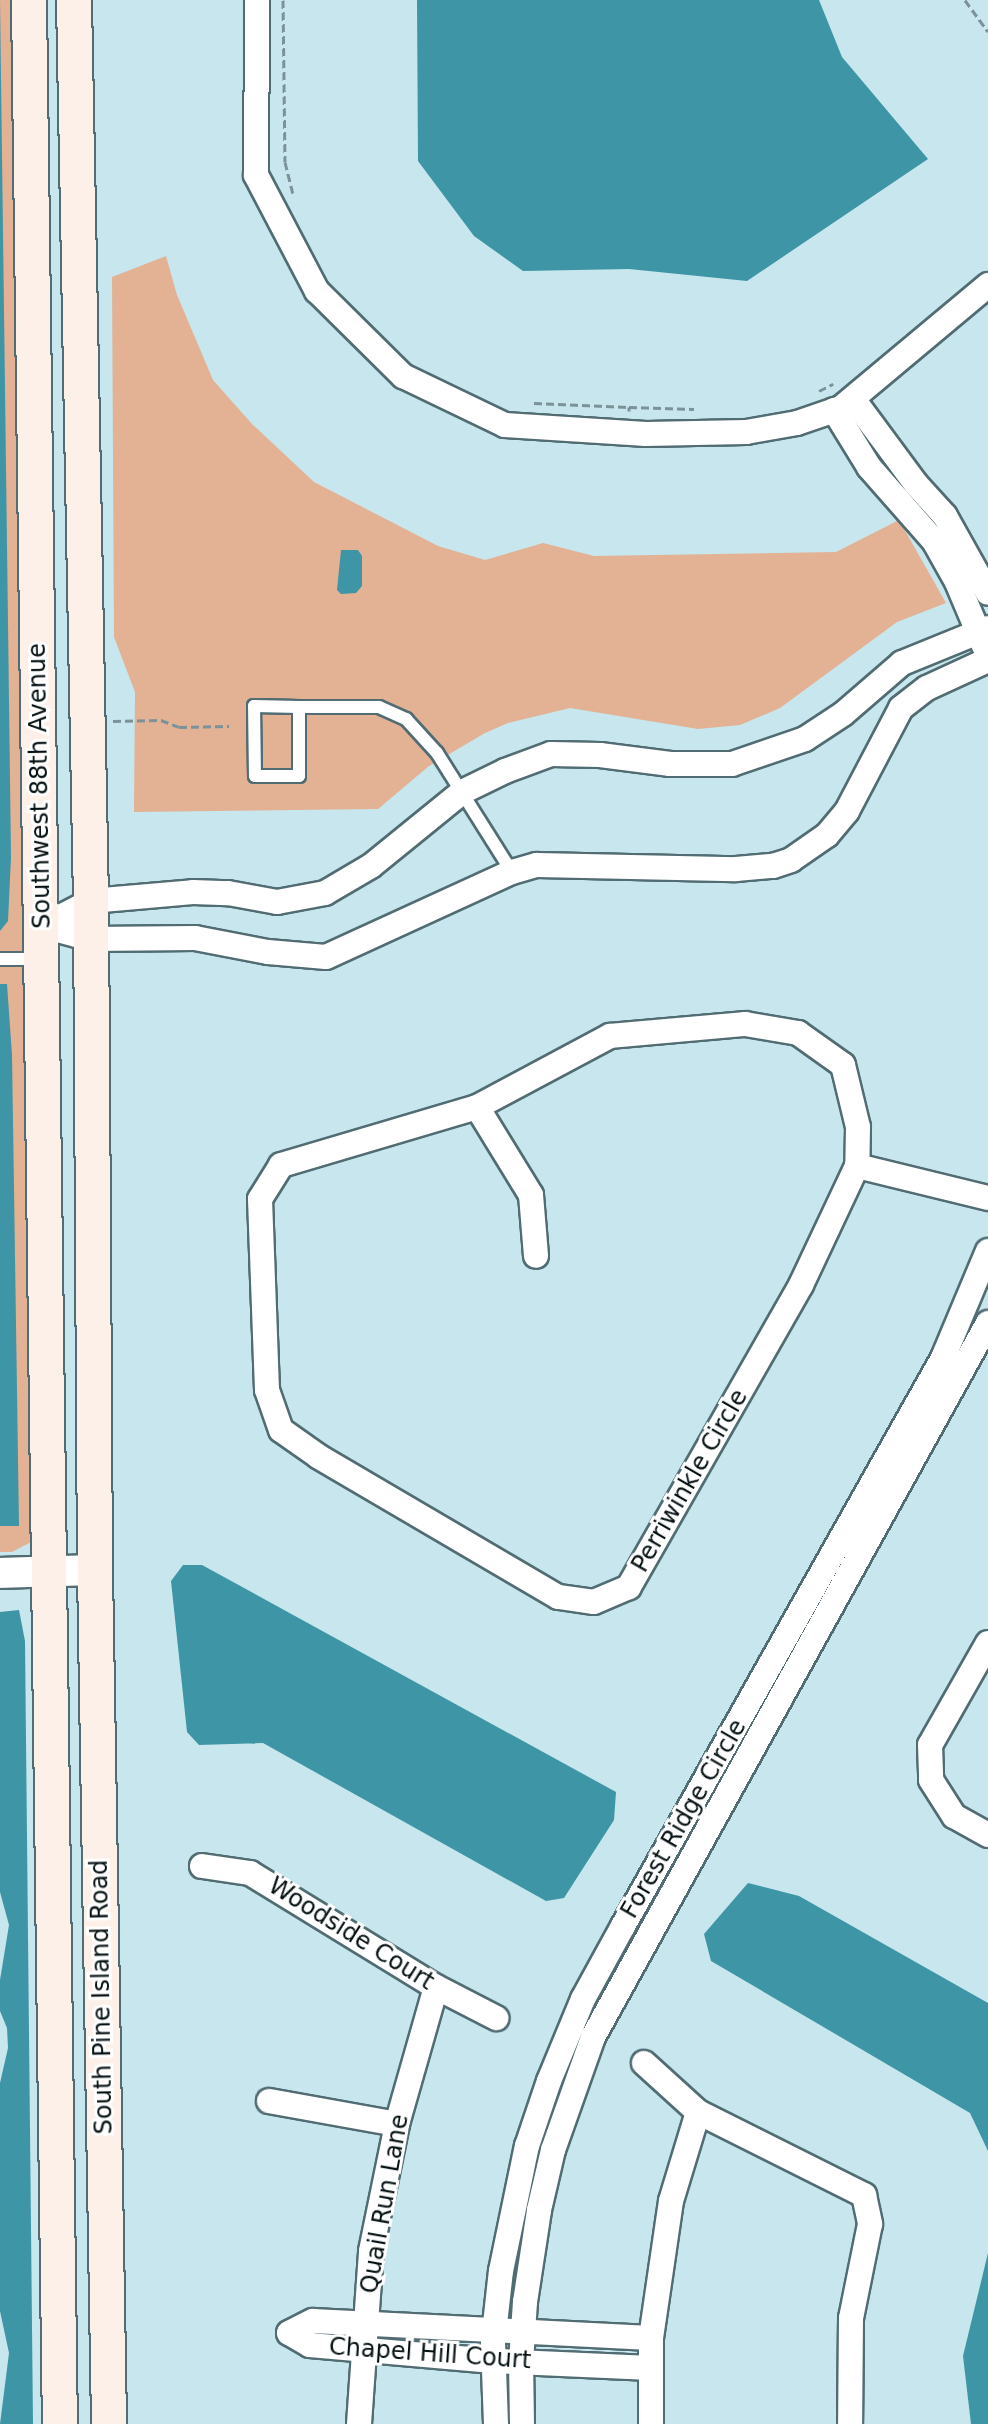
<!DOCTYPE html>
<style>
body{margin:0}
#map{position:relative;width:988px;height:2424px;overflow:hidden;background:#c7e6ed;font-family:"DejaVu Sans",sans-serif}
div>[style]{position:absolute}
.green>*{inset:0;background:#e3b194}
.water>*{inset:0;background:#3d95a6}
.path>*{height:3px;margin-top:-1.5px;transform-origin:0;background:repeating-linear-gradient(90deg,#7b9398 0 8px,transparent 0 12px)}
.roads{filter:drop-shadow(2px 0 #516c72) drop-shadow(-2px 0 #516c72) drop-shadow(0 2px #516c72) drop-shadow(0 -2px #516c72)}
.service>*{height:12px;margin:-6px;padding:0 6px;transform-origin:6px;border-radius:6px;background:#fff}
.minor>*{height:24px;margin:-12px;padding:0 12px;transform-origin:12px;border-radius:12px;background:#fff}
.tertiary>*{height:30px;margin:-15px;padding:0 15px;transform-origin:15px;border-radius:15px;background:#fff}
.secondary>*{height:34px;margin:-17px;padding:0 17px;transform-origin:17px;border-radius:17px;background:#fcf0e9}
span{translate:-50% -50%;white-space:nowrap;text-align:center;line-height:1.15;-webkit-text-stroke:6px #fff;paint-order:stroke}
.street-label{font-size:24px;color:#051012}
</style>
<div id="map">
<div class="green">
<div style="clip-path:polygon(0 0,12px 0,40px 1523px,31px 1542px,12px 1552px,0 1552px)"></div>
<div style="clip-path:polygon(166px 256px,177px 295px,213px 380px,252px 424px,314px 482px,438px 546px,485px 560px,543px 543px,594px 556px,836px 552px,899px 520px,946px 603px,897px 622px,780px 708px,740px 725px,698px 729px,570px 708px,508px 723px,485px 733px,429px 766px,378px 809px,134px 812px,135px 692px,114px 637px,112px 277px)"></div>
</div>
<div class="water">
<div style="clip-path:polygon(0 0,11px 857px,8px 921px,0 931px)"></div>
<div style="clip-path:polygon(417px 0,819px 0,842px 57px,928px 159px,747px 281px,629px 269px,523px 271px,474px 236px,418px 161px)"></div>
<div style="clip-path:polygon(341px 550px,358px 550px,362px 556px,362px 586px,356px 593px,341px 594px,337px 590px)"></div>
<div style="clip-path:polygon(0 984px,7px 984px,12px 1055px,19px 1526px,0 1526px)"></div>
<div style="clip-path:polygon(183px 1565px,202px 1565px,616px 1792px,614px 1820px,564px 1898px,546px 1901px,263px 1743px,199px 1745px,187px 1732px,171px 1581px)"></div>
<div style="clip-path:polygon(19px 1610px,25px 1641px,33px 2424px,0 2424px,9px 2353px,0 2311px,0 2083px,8px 2048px,7px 2028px,0 2011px,0 1980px,9px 1925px,0 1892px,0 1612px)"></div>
<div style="clip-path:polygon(748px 1883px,799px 1896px,988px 2003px,988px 2151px,970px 2113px,711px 1961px,704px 1934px)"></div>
<div style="clip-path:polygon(988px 2253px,988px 2424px,971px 2424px,963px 2356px)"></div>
</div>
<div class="path">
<div style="left:283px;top:0;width:162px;rotate:89.3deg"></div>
<div style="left:285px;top:162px;width:34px;rotate:76deg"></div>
<div style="left:965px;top:0;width:39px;rotate:54deg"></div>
<div style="left:819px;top:391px;width:16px;rotate:-27deg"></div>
<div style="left:534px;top:403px;width:95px;rotate:2.4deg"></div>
<div style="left:629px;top:407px;width:4px;rotate:90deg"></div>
<div style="left:629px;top:407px;width:65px;rotate:1.8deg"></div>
<div style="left:113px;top:721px;width:48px;rotate:-1.2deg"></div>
<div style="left:161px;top:720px;width:19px;rotate:21deg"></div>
<div style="left:179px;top:727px;width:50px;rotate:-1.1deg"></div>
</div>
<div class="roads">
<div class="service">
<div style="left:299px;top:707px;width:69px;rotate:90deg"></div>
<div style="left:299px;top:776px;width:44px;rotate:180deg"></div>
<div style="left:255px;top:776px;width:70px;rotate:-90.8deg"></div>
<div style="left:254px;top:706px;width:45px;rotate:1.3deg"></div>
<div style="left:299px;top:707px;width:80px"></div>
<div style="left:379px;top:707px;width:30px;rotate:24deg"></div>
<div style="left:406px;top:719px;width:46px;rotate:47.6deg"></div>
<div style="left:437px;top:753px;width:141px;rotate:57.8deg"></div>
<div style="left:0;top:959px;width:38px"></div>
</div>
<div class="minor">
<div style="left:257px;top:0;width:175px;rotate:90.3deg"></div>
<div style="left:256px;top:175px;width:131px;rotate:62.3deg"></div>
<div style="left:317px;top:291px;width:121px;rotate:44.7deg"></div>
<div style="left:403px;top:376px;width:113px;rotate:25.7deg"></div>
<div style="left:505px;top:425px;width:141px;rotate:3.7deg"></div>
<div style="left:646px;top:434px;width:100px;rotate:-1.1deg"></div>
<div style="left:746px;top:432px;width:52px;rotate:-10deg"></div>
<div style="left:797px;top:423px;width:46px;rotate:-18.8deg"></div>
<div style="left:841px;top:408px;width:192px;rotate:-39.9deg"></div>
<div style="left:853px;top:399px;width:106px;rotate:53.5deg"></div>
<div style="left:916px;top:484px;width:43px;rotate:47.8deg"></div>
<div style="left:945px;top:516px;width:88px;rotate:60.8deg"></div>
<div style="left:834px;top:410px;width:67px;rotate:58.4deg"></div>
<div style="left:869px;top:467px;width:98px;rotate:48.7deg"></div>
<div style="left:934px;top:541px;width:47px;rotate:60.7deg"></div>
<div style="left:957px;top:582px;width:69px;rotate:67.1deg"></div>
<div style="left:43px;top:926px;width:50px;rotate:15.2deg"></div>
<div style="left:91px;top:939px;width:104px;rotate:-0.6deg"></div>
<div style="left:195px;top:938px;width:74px;rotate:10.9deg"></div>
<div style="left:268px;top:952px;width:58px;rotate:4.9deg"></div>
<div style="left:326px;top:957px;width:205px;rotate:-24.6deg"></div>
<div style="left:512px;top:872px;width:26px;rotate:-16deg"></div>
<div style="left:537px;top:865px;width:199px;rotate:1.2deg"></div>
<div style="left:736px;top:869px;width:37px;rotate:-5deg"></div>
<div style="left:773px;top:866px;width:19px;rotate:-18deg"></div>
<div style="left:791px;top:860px;width:44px;rotate:-34.8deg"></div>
<div style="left:827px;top:835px;width:31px;rotate:-50deg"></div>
<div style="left:847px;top:811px;width:116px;rotate:-62.3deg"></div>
<div style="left:901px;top:708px;width:33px;rotate:-38deg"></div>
<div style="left:927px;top:688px;width:67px;rotate:-24.7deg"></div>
<div style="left:43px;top:926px;width:54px;rotate:-27.5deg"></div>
<div style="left:91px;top:901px;width:102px;rotate:-5deg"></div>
<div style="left:193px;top:892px;width:35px;rotate:2deg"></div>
<div style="left:228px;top:893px;width:50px;rotate:10.4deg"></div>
<div style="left:277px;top:902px;width:49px;rotate:-10.6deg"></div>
<div style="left:325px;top:893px;width:53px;rotate:-30.4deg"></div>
<div style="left:371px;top:866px;width:117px;rotate:-39.1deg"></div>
<div style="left:462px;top:792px;width:48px;rotate:-26deg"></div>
<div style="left:505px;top:771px;width:49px;rotate:-20.3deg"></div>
<div style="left:551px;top:754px;width:49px;rotate:1.2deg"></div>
<div style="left:600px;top:755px;width:71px;rotate:7.3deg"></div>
<div style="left:670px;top:764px;width:62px"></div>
<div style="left:732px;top:764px;width:77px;rotate:-18.9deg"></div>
<div style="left:805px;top:739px;width:45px;rotate:-33.3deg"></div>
<div style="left:843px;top:714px;width:78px;rotate:-40.8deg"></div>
<div style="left:902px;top:663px;width:93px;rotate:-22.1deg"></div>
<div style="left:745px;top:1024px;width:54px;rotate:9.6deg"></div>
<div style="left:798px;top:1033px;width:55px;rotate:35.4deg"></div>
<div style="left:843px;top:1065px;width:64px;rotate:76.4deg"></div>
<div style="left:858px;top:1127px;width:39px;rotate:91deg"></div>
<div style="left:857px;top:1166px;width:132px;rotate:115.2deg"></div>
<div style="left:801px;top:1285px;width:348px;rotate:119.7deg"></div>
<div style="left:629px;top:1587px;width:38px;rotate:157deg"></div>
<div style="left:594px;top:1602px;width:36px;rotate:-172deg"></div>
<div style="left:558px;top:1597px;width:278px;rotate:-149.6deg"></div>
<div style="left:318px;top:1456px;width:45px;rotate:-144.9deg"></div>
<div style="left:281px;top:1430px;width:42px;rotate:-109.3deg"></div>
<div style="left:267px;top:1390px;width:191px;rotate:-92.1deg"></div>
<div style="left:260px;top:1199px;width:40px;rotate:-58deg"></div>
<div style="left:281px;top:1165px;width:204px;rotate:-16.5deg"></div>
<div style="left:477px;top:1107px;width:151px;rotate:-28.1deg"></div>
<div style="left:610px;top:1036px;width:136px;rotate:-5.1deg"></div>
<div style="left:477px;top:1107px;width:103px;rotate:58.5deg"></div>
<div style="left:531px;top:1195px;width:61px;rotate:85.3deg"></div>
<div style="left:857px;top:1166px;width:135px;rotate:13.7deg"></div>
<div style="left:988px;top:1643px;width:117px;rotate:119.6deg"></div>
<div style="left:930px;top:1745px;width:35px;rotate:88deg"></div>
<div style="left:931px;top:1780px;width:43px;rotate:57.4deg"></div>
<div style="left:954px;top:1816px;width:39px;rotate:29deg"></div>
<div style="left:202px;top:1866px;width:49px;rotate:8.3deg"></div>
<div style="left:250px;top:1873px;width:218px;rotate:31.5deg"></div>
<div style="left:436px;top:1987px;width:68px;rotate:27.3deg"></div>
<div style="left:644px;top:2063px;width:73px;rotate:42.2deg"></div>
<div style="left:698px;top:2112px;width:186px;rotate:26.6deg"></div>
<div style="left:864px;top:2195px;width:30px;rotate:78deg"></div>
<div style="left:870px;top:2224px;width:96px;rotate:101.4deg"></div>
<div style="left:851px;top:2318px;width:106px;rotate:90.5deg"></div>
<div style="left:269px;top:2101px;width:130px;rotate:10.2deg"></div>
<div style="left:651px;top:2368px;width:158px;rotate:-177.5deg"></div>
<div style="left:493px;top:2361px;width:184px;rotate:-175deg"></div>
<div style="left:310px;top:2345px;width:24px;rotate:-150deg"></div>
<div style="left:289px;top:2333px;width:27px;rotate:-27deg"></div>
<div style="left:313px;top:2321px;width:338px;rotate:2.9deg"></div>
<div style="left:359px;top:2424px;width:173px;rotate:-86deg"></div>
<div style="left:371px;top:2251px;width:130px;rotate:-78.4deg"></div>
<div style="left:397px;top:2124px;width:142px;rotate:-74.1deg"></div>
<div style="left:496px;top:2424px;width:82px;rotate:-92.1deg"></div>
<div style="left:493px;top:2342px;width:71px;rotate:-83.6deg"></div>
<div style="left:501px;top:2271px;width:128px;rotate:-78.3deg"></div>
<div style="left:527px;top:2146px;width:69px;rotate:-71.3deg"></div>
<div style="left:549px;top:2081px;width:89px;rotate:-67.5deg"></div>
<div style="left:583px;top:1999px;width:83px;rotate:-61.3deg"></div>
<div style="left:623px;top:1926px;width:652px;rotate:-60.6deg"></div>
<div style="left:943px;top:1358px;width:116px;rotate:-67.2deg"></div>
<div style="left:522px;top:2424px;width:62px;rotate:-90.9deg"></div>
<div style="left:521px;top:2362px;width:60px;rotate:-86.2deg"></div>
<div style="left:525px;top:2302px;width:93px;rotate:-81.3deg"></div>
<div style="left:539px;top:2210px;width:62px;rotate:-76.9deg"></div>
<div style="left:553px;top:2150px;width:120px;rotate:-70.5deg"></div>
<div style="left:593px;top:2037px;width:816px;rotate:-61.05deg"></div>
<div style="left:651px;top:2424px;width:86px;rotate:-90deg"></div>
<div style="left:651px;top:2338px;width:138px;rotate:-81.7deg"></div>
<div style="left:671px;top:2201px;width:93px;rotate:-73.1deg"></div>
</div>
<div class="tertiary">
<div style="left:0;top:1573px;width:95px;rotate:-1.8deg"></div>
</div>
<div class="secondary">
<div style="left:29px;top:0;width:2424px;rotate:89.27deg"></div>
<div style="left:74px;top:0;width:901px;rotate:88.92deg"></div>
<div style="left:91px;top:901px;width:669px;rotate:89.66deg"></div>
<div style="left:95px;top:1570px;width:854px;rotate:89.06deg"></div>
</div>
</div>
<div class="street-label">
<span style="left:40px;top:786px;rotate:-91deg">Southwest 88th Avenue</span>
<span style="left:690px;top:1481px;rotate:-60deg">Perriwinkle Circle</span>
<span style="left:684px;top:1819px;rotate:-60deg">Forest Ridge Circle</span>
<span style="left:351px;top:1934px;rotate:32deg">Woodside Court</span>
<span style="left:102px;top:1997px;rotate:-91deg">South Pine Island Road</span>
<span style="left:385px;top:2204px;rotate:-80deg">Quail Run Lane</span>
<span style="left:430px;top:2354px;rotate:4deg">Chapel Hill Court</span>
</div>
</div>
